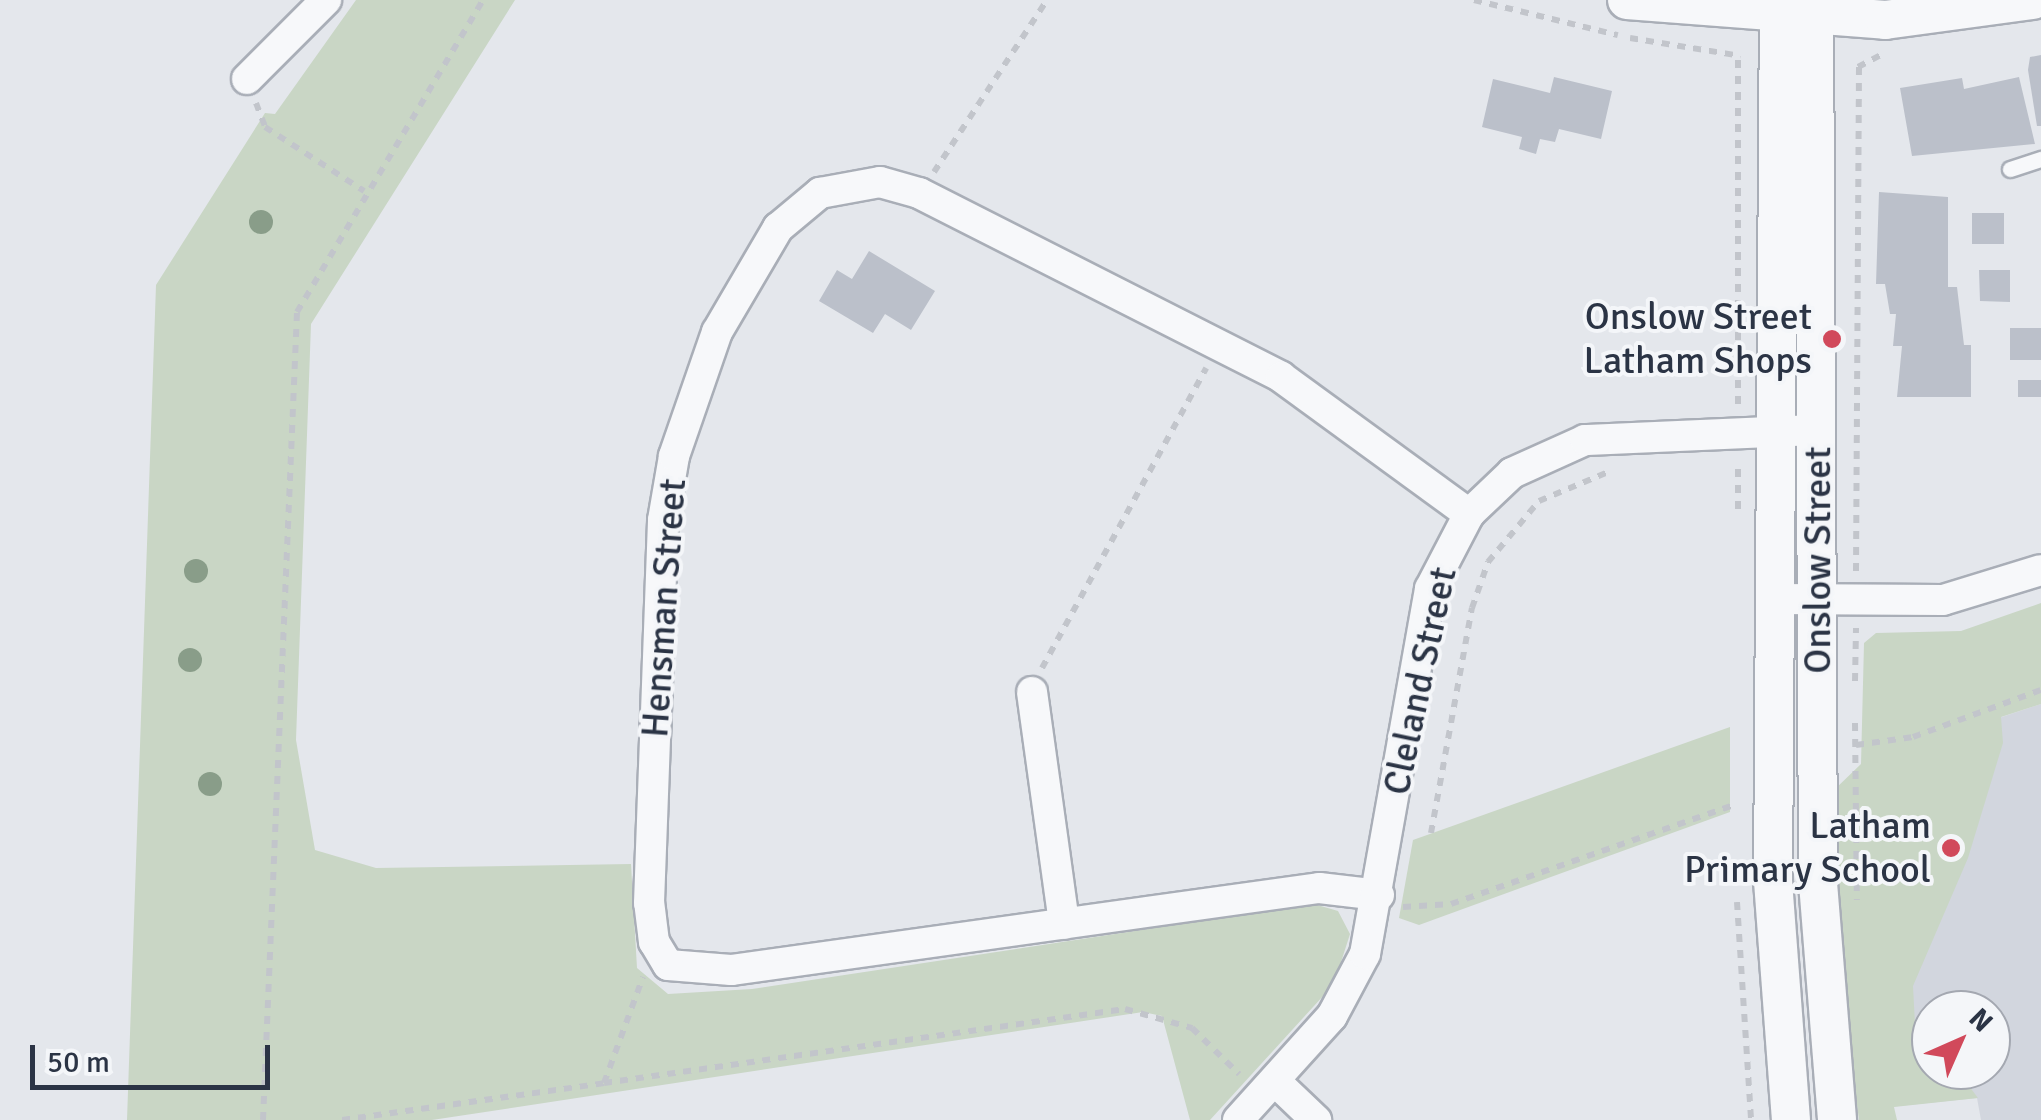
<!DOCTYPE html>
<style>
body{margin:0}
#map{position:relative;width:2041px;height:1120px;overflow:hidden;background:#e4e7ec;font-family:Signika,sans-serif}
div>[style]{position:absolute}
.built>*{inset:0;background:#d2d6de}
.green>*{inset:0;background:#c9d6c5}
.building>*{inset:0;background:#bbc0ca}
.path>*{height:6px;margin-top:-3px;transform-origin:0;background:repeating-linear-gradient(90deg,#c2c5cb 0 8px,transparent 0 16px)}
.roads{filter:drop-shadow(2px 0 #a9aeb7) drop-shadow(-2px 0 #a9aeb7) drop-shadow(0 2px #a9aeb7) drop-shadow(0 -2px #a9aeb7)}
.service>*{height:15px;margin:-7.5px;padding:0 7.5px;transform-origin:7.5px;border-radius:7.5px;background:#f7f8fa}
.minor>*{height:30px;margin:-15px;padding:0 15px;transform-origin:15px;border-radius:15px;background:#f7f8fa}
.tertiary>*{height:38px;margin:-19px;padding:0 19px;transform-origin:19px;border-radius:19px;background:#f7f8fa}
.trees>*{width:24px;height:24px;margin:-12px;border-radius:50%;background:#899d89}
.dots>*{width:28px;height:28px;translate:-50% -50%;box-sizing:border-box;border:5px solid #f4f6f9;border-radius:50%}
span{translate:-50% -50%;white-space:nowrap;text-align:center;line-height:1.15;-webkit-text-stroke:8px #f4f6f9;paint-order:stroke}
.poi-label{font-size:38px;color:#2b3445}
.right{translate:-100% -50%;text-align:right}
.street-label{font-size:38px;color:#2b3445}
.north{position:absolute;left:1911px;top:990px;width:100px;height:100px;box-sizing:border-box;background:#f4f6f9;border:2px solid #a4a8b1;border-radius:50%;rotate:45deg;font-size:28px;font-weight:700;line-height:40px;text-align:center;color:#2b3445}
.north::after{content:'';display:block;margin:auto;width:35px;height:45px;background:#d1495b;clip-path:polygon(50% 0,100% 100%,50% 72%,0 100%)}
.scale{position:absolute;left:30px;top:1045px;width:240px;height:45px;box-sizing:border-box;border:5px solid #2b3445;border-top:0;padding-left:12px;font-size:30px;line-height:35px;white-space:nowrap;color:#2b3445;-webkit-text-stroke:8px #f4f6f9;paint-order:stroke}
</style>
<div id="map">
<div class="built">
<div style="clip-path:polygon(evenodd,2041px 704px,2041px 1120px,1981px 1120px,1977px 1098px,1879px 1108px,1861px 764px,2041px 704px,1931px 1010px,1991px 1010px,1991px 1070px,1931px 1070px,1931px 1010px)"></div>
</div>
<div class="green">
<div style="clip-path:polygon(356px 0,515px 0,311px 324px,296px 740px,315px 850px,376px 868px,631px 864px,637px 968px,668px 994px,752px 989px,1314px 904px,1338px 911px,1350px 934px,1334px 984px,1210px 1120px,1190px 1120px,1162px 1016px,1143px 1012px,432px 1120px,127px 1120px,156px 285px,265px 113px,275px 114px)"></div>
<div style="clip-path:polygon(2041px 603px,2041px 704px,2001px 717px,2003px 743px,1968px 858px,1913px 986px,1915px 1024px,1931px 1041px,1931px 1070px,1957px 1070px,1978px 1098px,1894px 1107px,1897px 1120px,1859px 1120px,1837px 954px,1833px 791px,1861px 764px,1864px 643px,1876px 633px,1961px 631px)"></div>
<div style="clip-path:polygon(1730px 727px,1730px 812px,1419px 925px,1399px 918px,1413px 840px)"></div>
</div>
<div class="building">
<div style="clip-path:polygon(2041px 55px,2041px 126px,2037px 126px,2028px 70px,2030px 57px)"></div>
<div style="clip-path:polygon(1554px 77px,1612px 91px,1601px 139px,1559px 129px,1555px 142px,1540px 139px,1536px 154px,1519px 149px,1522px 137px,1482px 127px,1493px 79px,1550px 93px)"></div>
<div style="clip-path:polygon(2019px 77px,2035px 144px,1912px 156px,1900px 88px,1962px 78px,1964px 89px)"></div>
<div style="clip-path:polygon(1879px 192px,1948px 197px,1948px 287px,1957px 287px,1964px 345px,1971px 345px,1971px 397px,1897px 397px,1902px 346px,1893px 346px,1896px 314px,1890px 314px,1885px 284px,1876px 284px)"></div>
<div style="clip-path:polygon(1972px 213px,2004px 213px,2004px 244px,1972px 244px)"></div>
<div style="clip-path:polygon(869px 251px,935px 291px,911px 330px,885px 314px,873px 333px,819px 301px,837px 270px,852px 279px)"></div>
<div style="clip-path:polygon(1979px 270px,2010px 270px,2010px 302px,1980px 301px)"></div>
<div style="clip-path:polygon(2010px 328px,2041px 328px,2041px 360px,2010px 360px)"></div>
<div style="clip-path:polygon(2018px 380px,2041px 380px,2041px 397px,2018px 397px)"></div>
</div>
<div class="path">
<div style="left:1474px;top:0;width:148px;rotate:13.7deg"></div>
<div style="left:1630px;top:38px;width:112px;rotate:9.2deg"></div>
<div style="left:1858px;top:67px;width:27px;rotate:-28deg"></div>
<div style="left:256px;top:103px;width:26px;rotate:69deg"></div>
<div style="left:265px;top:127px;width:118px;rotate:32.9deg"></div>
<div style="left:934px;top:172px;width:206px;rotate:-56.7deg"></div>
<div style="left:1738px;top:404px;width:348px;rotate:-90deg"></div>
<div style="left:1738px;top:509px;width:47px;rotate:-90deg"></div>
<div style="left:1856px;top:571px;width:504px;rotate:-89.66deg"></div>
<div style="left:1042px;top:668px;width:342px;rotate:-61.3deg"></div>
<div style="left:1855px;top:681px;width:53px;rotate:-88.9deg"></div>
<div style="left:1855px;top:723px;width:177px;rotate:89.4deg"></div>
<div style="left:1856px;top:745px;width:58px;rotate:-8deg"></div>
<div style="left:1913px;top:737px;width:136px;rotate:-20.2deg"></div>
<div style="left:1431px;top:833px;width:229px;rotate:-79.7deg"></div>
<div style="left:1472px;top:608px;width:49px;rotate:-70.8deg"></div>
<div style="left:1488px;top:562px;width:80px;rotate:-50.1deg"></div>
<div style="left:1539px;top:501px;width:75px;rotate:-22.8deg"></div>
<div style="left:1737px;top:902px;width:218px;rotate:86.3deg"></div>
<div style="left:1403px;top:907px;width:48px;rotate:-3.6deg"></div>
<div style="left:1451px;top:904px;width:303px;rotate:-19.3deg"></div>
<div style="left:604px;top:1083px;width:526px;rotate:-8.08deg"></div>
<div style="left:1125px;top:1009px;width:70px;rotate:15.8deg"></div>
<div style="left:1192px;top:1028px;width:66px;rotate:44.4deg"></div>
<div style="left:263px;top:1120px;width:809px;rotate:-87.59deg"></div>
<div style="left:297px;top:312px;width:363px;rotate:-59.2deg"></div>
<div style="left:342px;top:1120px;width:265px;rotate:-8deg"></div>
<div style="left:604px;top:1083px;width:113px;rotate:-69.8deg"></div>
</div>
<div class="roads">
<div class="service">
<div style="left:2010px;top:169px;width:33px;rotate:-18deg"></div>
</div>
<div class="minor">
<div style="left:247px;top:79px;width:112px;rotate:-45deg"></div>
<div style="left:1774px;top:599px;width:169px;rotate:0.3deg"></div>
<div style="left:1943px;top:600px;width:102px;rotate:-17deg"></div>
<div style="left:1032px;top:692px;width:234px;rotate:82.1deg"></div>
<div style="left:1379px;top:895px;width:60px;rotate:-173.3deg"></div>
<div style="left:1319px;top:888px;width:594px;rotate:172.06deg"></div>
<div style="left:731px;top:970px;width:63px;rotate:-175.5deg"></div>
<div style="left:668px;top:965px;width:27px;rotate:-121deg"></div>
<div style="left:654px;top:942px;width:39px;rotate:-97deg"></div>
<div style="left:649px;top:903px;width:383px;rotate:-87.9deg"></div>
<div style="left:663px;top:520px;width:65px;rotate:-80.2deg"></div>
<div style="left:674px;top:456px;width:131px;rotate:-70.9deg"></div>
<div style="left:717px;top:332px;width:121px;rotate:-59.6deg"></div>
<div style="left:778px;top:228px;width:55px;rotate:-39.8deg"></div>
<div style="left:820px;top:193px;width:61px;rotate:-10.4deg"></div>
<div style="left:880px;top:182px;width:41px;rotate:15.8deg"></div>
<div style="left:919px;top:193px;width:406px;rotate:26.9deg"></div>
<div style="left:1281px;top:377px;width:233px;rotate:36.1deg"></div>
<div style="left:1275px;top:1081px;width:57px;rotate:43.6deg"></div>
<div style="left:1238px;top:1120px;width:140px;rotate:-47.9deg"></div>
<div style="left:1332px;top:1016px;width:70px;rotate:-62deg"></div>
<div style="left:1365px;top:954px;width:371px;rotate:-79.9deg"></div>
<div style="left:1430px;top:589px;width:85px;rotate:-62.5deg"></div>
<div style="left:1469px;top:514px;width:59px;rotate:-43.6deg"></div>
<div style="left:1512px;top:473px;width:80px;rotate:-24.3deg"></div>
<div style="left:1585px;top:440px;width:232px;rotate:-2.5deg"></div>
</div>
<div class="tertiary">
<div style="left:1627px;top:0;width:259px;rotate:4.4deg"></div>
<div style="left:1885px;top:20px;width:149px;rotate:-7.7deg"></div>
<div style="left:1779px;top:0;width:881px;rotate:90.39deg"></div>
<div style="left:1773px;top:881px;width:240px;rotate:85.7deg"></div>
<div style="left:1814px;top:0;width:883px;rotate:89.74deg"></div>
<div style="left:1818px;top:883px;width:238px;rotate:85.4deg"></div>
</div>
</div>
<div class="trees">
<div style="left:261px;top:222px"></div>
<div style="left:196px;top:571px"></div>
<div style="left:190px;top:660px"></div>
<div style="left:210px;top:784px"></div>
</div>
<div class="dots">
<div style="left:1832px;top:339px;background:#d1495b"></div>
<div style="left:1951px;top:848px;background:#d1495b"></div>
</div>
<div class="poi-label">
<span class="right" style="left:1812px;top:339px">Onslow Street<br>Latham Shops</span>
<span class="right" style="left:1931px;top:848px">Latham<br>Primary School</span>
</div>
<div class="street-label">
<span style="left:1818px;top:560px;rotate:-90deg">Onslow Street</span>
<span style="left:664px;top:608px;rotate:-86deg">Hensman Street</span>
<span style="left:1420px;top:681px;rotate:-78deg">Cleland Street</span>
</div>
<div class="north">N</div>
<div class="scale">50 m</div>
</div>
